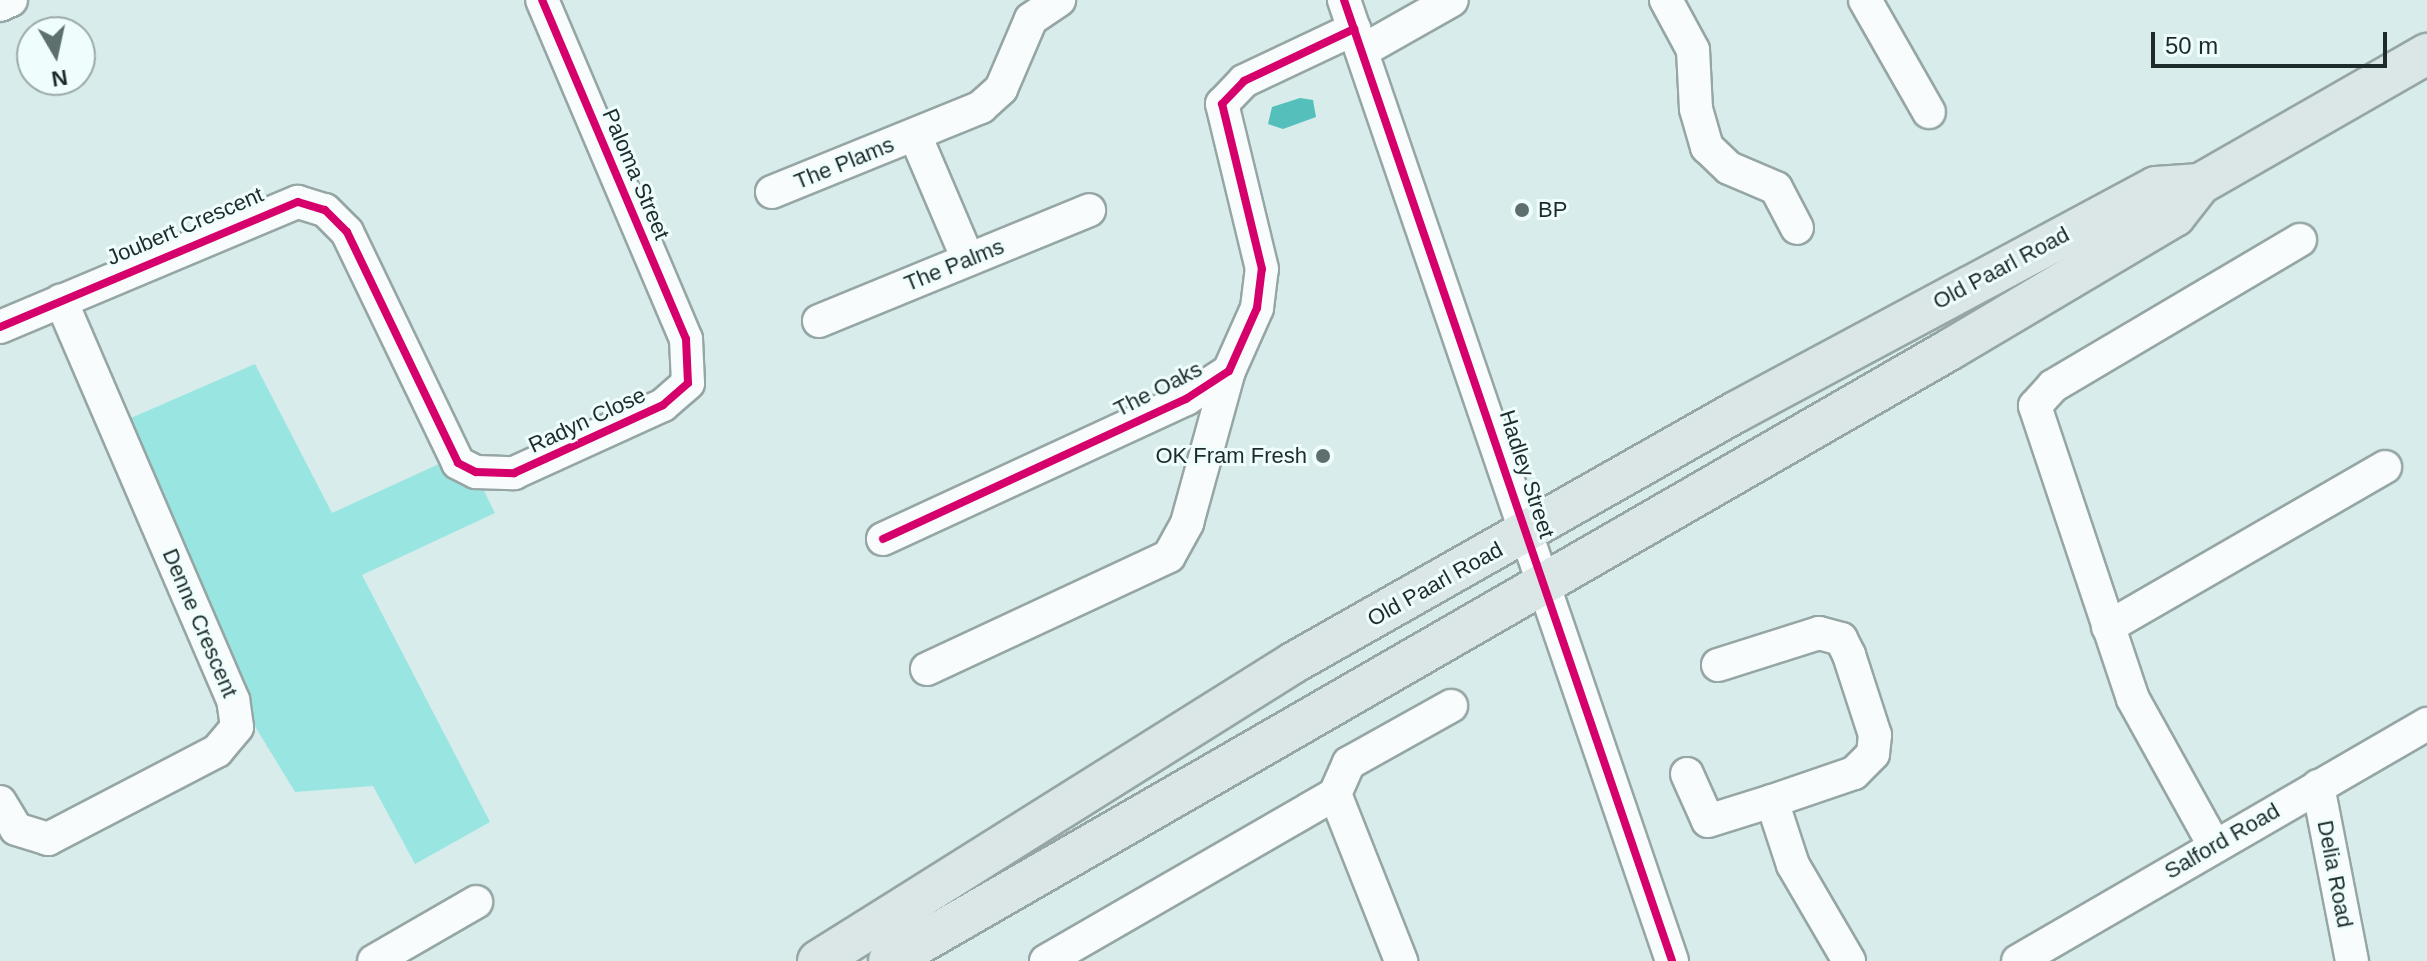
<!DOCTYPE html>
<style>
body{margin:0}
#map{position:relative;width:2427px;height:961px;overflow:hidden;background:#d8edeb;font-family:Arial,sans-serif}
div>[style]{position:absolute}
.green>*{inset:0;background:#98e5e1}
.water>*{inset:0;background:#54bfbb}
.roads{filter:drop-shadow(2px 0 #95a6a4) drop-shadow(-2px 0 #95a6a4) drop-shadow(0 2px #95a6a4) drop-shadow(0 -2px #95a6a4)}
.minor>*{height:32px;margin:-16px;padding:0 16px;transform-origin:16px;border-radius:16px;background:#f9fcfc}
.major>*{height:40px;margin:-20px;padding:0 20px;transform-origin:20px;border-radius:20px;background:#dbe7e6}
.cycleway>*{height:8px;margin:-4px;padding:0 4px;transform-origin:4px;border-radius:4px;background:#d6006c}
.dots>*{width:22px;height:22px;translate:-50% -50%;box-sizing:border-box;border:4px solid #effefd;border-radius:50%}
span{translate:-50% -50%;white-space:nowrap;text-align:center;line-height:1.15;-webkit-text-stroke:6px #effefd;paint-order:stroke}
.street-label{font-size:22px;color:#1d2c2b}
.poi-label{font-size:22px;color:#1d2c2b}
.left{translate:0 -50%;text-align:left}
.right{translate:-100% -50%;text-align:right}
.north{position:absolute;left:16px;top:16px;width:80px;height:80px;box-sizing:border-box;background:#effefd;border:2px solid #9baaa9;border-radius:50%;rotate:171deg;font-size:22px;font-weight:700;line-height:32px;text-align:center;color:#1d2c2b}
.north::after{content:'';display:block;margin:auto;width:28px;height:36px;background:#5e706e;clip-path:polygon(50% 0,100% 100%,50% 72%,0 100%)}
.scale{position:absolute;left:2151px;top:32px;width:236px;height:36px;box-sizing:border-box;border:4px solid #1d2c2b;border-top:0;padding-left:10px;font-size:24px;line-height:28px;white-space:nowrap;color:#1d2c2b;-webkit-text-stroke:6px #effefd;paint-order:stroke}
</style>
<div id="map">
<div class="green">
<div style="clip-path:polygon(255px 364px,332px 513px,441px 463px,482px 487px,495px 513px,362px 575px,490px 822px,415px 864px,373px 786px,295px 792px,248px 715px,124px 421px)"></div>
</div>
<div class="water">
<div style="clip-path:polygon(1300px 98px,1313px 100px,1316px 117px,1283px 129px,1268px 124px,1272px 107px)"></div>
</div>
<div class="roads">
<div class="minor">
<div style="left:1344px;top:0;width:1015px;rotate:71.15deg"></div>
<div style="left:1666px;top:0;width:57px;rotate:61.6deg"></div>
<div style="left:1693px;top:50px;width:59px;rotate:87.1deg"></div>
<div style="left:1696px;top:109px;width:40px;rotate:74deg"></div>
<div style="left:1707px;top:147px;width:30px;rotate:44deg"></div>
<div style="left:1729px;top:168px;width:51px;rotate:23.1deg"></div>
<div style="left:1776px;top:188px;width:45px;rotate:62.3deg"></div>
<div style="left:1865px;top:0;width:129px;rotate:60.3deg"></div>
<div style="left:0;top:5px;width:12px;rotate:-24deg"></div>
<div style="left:1362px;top:51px;width:103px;rotate:-29.5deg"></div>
<div style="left:915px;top:135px;width:135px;rotate:66.9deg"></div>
<div style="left:772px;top:192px;width:226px;rotate:-22.1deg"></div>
<div style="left:981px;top:107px;width:27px;rotate:-42deg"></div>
<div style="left:1001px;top:89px;width:76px;rotate:-66.8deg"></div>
<div style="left:1031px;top:19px;width:34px;rotate:-34deg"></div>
<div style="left:819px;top:321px;width:292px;rotate:-22.3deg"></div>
<div style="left:0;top:327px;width:323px;rotate:-22.8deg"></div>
<div style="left:298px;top:202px;width:28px;rotate:17deg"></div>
<div style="left:325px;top:210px;width:31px;rotate:45deg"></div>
<div style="left:347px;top:232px;width:256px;rotate:64.3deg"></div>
<div style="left:458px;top:463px;width:20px;rotate:27deg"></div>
<div style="left:476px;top:472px;width:38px;rotate:2deg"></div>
<div style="left:514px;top:473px;width:164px;rotate:-24.5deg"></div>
<div style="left:663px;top:405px;width:33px;rotate:-41deg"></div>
<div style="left:688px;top:383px;width:44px;rotate:-92.6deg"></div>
<div style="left:686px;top:339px;width:368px;rotate:-113deg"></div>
<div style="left:883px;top:539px;width:334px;rotate:-24.8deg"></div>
<div style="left:1186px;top:399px;width:51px;rotate:-33.1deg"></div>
<div style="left:1229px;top:371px;width:69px;rotate:-66deg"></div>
<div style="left:1257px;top:308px;width:39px;rotate:-83deg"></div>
<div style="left:1262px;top:269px;width:170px;rotate:-103.6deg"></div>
<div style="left:1222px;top:104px;width:32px;rotate:-46deg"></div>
<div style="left:1244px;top:81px;width:122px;rotate:-25.3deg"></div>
<div style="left:2108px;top:627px;width:320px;rotate:-30deg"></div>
<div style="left:1718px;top:665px;width:106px;rotate:-17.6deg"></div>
<div style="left:1819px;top:633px;width:23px;rotate:15deg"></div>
<div style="left:1841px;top:639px;width:18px;rotate:63deg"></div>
<div style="left:1849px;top:655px;width:84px;rotate:72deg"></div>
<div style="left:1875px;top:735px;width:19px;rotate:96deg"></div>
<div style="left:1873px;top:754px;width:27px;rotate:135deg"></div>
<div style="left:1854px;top:773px;width:87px;rotate:161.1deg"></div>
<div style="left:927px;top:669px;width:267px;rotate:-25deg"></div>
<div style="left:1169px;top:556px;width:38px;rotate:-61deg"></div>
<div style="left:1187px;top:523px;width:158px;rotate:-74.6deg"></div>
<div style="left:1687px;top:774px;width:51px;rotate:65.9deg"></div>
<div style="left:1708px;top:821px;width:67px;rotate:-17.4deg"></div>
<div style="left:1772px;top:801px;width:67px;rotate:71.8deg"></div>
<div style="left:1793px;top:865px;width:111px;rotate:59.7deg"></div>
<div style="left:2318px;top:786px;width:178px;rotate:79deg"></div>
<div style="left:1335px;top:794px;width:180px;rotate:68.4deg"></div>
<div style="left:0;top:802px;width:31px;rotate:59deg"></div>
<div style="left:16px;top:829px;width:34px;rotate:17deg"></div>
<div style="left:48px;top:839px;width:191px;rotate:-27.5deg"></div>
<div style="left:217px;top:751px;width:31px;rotate:-50deg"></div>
<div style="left:237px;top:727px;width:27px;rotate:-98deg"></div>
<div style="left:233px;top:700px;width:435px;rotate:-113.3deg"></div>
<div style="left:2214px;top:845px;width:167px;rotate:-119deg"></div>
<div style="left:2133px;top:699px;width:309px;rotate:-108.5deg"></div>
<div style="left:2035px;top:406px;width:27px;rotate:-48deg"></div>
<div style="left:2053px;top:386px;width:287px;rotate:-30.6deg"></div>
<div style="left:374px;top:961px;width:118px;rotate:-30deg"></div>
<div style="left:1046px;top:961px;width:334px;rotate:-30deg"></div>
<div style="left:1335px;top:794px;width:34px;rotate:-66deg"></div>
<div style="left:1349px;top:763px;width:117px;rotate:-29.2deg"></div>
<div style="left:2018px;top:961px;width:473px;rotate:-30.1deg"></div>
</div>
<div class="major">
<div style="left:818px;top:961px;width:561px;rotate:-32.1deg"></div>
<div style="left:1293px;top:663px;width:509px;rotate:-29.54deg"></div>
<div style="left:1736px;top:412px;width:476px;rotate:-28.2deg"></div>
<div style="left:2156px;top:187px;width:44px;rotate:-3.9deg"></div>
<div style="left:889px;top:961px;width:1223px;rotate:-29.96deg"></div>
<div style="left:1949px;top:350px;width:263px;rotate:-30.7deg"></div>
<div style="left:2175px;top:216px;width:41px;rotate:-52deg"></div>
<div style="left:2200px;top:184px;width:262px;rotate:-29.8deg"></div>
</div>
</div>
<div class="cycleway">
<div style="left:1344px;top:0;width:1015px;rotate:71.15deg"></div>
<div style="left:0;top:327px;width:323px;rotate:-22.8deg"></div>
<div style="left:298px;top:202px;width:28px;rotate:17deg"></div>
<div style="left:325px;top:210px;width:31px;rotate:45deg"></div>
<div style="left:347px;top:232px;width:256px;rotate:64.3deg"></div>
<div style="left:458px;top:463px;width:20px;rotate:27deg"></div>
<div style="left:476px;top:472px;width:38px;rotate:2deg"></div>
<div style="left:514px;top:473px;width:164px;rotate:-24.5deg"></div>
<div style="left:663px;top:405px;width:33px;rotate:-41deg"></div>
<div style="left:688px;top:383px;width:44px;rotate:-92.6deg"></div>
<div style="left:686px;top:339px;width:368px;rotate:-113deg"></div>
<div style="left:883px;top:539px;width:334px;rotate:-24.8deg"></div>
<div style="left:1186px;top:399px;width:51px;rotate:-33.1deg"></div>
<div style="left:1229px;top:371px;width:69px;rotate:-66deg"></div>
<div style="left:1257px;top:308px;width:39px;rotate:-83deg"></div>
<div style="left:1262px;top:269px;width:170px;rotate:-103.6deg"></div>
<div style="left:1222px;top:104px;width:32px;rotate:-46deg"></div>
<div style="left:1244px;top:81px;width:122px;rotate:-25.3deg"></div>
</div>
<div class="dots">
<div style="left:1522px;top:210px;background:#5e706e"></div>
<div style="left:1323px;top:456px;background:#5e706e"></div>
</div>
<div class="street-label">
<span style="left:844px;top:163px;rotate:-22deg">The Plams</span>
<span style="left:636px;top:174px;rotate:67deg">Paloma Street</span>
<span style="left:185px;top:226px;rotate:-23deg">Joubert Crescent</span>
<span style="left:954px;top:265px;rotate:-22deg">The Palms</span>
<span style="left:2001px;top:268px;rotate:-28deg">Old Paarl Road</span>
<span style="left:1158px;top:389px;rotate:-27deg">The Oaks</span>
<span style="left:587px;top:420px;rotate:-25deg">Radyn Close</span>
<span style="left:1527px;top:474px;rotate:72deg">Hadley Street</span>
<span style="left:1435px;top:584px;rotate:-29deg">Old Paarl Road</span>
<span style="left:200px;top:623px;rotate:67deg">Denne Crescent</span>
<span style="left:2222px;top:841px;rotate:-30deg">Salford Road</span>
<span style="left:2335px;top:874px;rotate:79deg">Delia Road</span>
</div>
<div class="poi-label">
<span class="left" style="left:1538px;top:210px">BP</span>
<span class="right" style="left:1307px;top:456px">OK Fram Fresh</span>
</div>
<div class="north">N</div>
<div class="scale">50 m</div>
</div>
